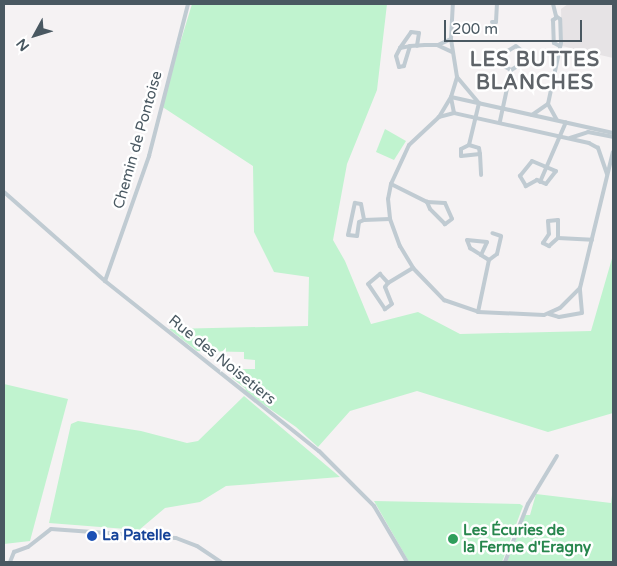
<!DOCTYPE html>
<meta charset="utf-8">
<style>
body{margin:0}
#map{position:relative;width:617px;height:566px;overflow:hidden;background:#f5f2f3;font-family:"Varela Round",sans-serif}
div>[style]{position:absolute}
.education>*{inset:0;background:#e6e3e5}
.green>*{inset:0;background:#c0f3cf}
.street>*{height:4px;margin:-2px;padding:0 2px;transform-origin:2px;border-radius:2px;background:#c0cbd2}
.dots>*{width:14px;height:14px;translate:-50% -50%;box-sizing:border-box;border:2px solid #fff;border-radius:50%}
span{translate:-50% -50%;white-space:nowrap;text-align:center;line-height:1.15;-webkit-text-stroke:5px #fff;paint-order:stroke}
.street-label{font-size:15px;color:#495861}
.leisure-label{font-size:15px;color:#27864d;font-weight:700}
.left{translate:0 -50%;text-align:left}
.transit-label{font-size:15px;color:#164399;font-weight:700}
.district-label{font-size:20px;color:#5e6368;font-weight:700;letter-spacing:1px}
.frame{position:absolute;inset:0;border:5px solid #495861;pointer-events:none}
.north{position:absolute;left:10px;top:10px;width:50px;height:50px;-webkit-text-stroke:4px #fff;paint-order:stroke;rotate:231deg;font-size:14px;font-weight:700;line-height:20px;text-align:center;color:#495861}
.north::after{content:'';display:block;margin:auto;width:18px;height:22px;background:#495861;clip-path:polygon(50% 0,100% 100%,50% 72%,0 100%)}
.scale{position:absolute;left:444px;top:20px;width:138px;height:22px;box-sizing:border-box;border:2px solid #495861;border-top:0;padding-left:6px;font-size:15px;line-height:18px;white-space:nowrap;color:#495861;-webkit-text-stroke:4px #fff;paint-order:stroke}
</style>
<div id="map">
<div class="education">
<div style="clip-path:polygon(568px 4px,613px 4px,613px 58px,562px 46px,561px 9px)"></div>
</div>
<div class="green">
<div style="clip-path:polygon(192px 4px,387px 4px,377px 90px,347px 164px,333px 240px,345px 261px,371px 324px,418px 312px,460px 334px,591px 331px,613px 255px,613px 413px,548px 432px,417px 391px,350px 411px,318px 447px,296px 427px,244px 391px,246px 389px,232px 378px,238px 369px,255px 369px,255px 360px,244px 359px,244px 352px,197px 351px,169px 329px,308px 326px,309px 277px,274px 272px,254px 232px,253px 166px,161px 106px)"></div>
<div style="clip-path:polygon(385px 129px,406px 141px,394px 160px,376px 152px)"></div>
<div style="clip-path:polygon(4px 384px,68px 399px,30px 541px,4px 544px)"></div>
<div style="clip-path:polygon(244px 396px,340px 477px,226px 486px,200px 502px,165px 508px,139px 530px,49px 523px,71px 424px,78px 421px,141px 431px,187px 443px,198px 441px)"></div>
<div style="clip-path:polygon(613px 487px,613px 562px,507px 562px,525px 515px,530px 515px,536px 494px,611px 503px)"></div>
<div style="clip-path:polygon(374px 501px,520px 504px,523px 506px,502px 562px,409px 562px)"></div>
</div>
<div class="street">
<div style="left:556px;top:18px;width:4px;rotate:146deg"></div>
<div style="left:553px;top:20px;width:23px;rotate:88deg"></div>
<div style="left:554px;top:43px;width:7px;rotate:27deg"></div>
<div style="left:492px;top:22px;width:4px"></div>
<div style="left:496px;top:22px;width:18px;rotate:-87deg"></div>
<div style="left:438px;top:45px;width:14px;rotate:-25deg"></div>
<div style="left:410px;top:46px;width:21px;rotate:107deg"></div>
<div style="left:404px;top:66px;width:5px;rotate:169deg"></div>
<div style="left:399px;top:67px;width:11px;rotate:-105deg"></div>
<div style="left:396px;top:56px;width:9px;rotate:-63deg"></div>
<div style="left:400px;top:48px;width:10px;rotate:-11deg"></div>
<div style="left:410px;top:46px;width:15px;rotate:-4deg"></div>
<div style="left:425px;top:45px;width:12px"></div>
<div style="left:437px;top:45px;width:17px;rotate:25deg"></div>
<div style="left:400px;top:48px;width:19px;rotate:-55deg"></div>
<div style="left:411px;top:32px;width:8px;rotate:7deg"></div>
<div style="left:419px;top:33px;width:13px;rotate:99deg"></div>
<div style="left:457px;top:77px;width:34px;rotate:50deg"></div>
<div style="left:479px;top:103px;width:43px;rotate:103.4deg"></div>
<div style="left:548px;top:104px;width:18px;rotate:61deg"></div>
<div style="left:454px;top:113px;width:16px;rotate:-101deg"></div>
<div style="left:451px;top:97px;width:166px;rotate:12.5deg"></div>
<div style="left:532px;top:115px;width:19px;rotate:-35deg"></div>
<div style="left:548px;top:104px;width:62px;rotate:-78deg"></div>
<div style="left:561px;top:43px;width:24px;rotate:-92deg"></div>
<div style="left:560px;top:19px;width:5px;rotate:-143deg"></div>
<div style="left:556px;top:16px;width:12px;rotate:-104deg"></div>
<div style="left:439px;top:117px;width:23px;rotate:-59deg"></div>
<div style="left:451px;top:97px;width:21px;rotate:-73deg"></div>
<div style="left:457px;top:77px;width:38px;rotate:-99deg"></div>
<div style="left:451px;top:39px;width:35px;rotate:-87deg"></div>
<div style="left:500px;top:121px;width:52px;rotate:-77.8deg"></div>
<div style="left:511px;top:70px;width:10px;rotate:-151deg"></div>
<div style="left:502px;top:65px;width:10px;rotate:-96deg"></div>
<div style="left:501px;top:55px;width:17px;rotate:-31deg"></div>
<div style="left:516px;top:46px;width:6px;rotate:39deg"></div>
<div style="left:521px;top:50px;width:14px;rotate:90deg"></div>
<div style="left:521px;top:64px;width:12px;rotate:149deg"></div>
<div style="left:570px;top:138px;width:19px;rotate:-18deg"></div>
<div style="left:588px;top:132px;width:25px;rotate:11deg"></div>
<div style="left:469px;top:145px;width:10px;rotate:17deg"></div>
<div style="left:479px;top:148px;width:6px;rotate:81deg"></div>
<div style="left:480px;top:154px;width:19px;rotate:174deg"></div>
<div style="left:461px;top:156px;width:7px;rotate:-90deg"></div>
<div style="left:461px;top:149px;width:9px;rotate:-27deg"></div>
<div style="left:480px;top:154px;width:21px;rotate:87deg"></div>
<div style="left:532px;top:161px;width:26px;rotate:23deg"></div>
<div style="left:556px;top:171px;width:16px;rotate:128deg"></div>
<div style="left:546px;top:184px;width:10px;rotate:-156deg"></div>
<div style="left:537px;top:180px;width:13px;rotate:151deg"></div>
<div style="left:526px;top:186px;width:12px;rotate:-121deg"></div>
<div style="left:520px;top:176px;width:19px;rotate:-51deg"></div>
<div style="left:607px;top:174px;width:28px;rotate:-109deg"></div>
<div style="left:598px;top:148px;width:10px;rotate:-151deg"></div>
<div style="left:589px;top:143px;width:138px;rotate:-167.5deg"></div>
<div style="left:454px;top:113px;width:16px;rotate:165deg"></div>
<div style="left:439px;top:117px;width:41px;rotate:137deg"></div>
<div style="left:409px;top:145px;width:43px;rotate:114.8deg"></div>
<div style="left:391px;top:184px;width:15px;rotate:101deg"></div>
<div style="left:388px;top:199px;width:20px;rotate:84deg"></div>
<div style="left:390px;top:219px;width:29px;rotate:70deg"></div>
<div style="left:400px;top:246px;width:26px;rotate:59deg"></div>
<div style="left:413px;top:268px;width:45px;rotate:45.9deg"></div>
<div style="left:444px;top:300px;width:36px;rotate:19deg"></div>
<div style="left:478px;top:312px;width:66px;rotate:2.6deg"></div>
<div style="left:544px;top:315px;width:17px;rotate:-24deg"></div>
<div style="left:560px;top:308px;width:28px;rotate:-45deg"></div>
<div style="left:580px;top:288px;width:140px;rotate:-76.4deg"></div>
<div style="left:540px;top:182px;width:65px;rotate:-66.6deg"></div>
<div style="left:391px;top:184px;width:40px;rotate:26.6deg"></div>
<div style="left:427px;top:202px;width:18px;rotate:3deg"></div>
<div style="left:445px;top:203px;width:17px;rotate:66deg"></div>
<div style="left:452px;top:219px;width:9px;rotate:144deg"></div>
<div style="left:445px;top:224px;width:21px;rotate:-135deg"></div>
<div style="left:430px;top:209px;width:8px;rotate:-113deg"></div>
<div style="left:4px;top:192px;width:135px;rotate:41.4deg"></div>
<div style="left:105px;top:281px;width:273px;rotate:38.5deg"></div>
<div style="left:319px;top:451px;width:78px;rotate:45deg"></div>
<div style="left:374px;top:506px;width:65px;rotate:59.5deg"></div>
<div style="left:355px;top:203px;width:6px;rotate:9deg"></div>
<div style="left:361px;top:204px;width:16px;rotate:79deg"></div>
<div style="left:364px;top:220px;width:5px;rotate:158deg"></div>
<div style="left:359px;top:222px;width:14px;rotate:98deg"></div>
<div style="left:357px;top:236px;width:9px;rotate:-174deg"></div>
<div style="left:348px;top:235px;width:33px;rotate:-78deg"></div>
<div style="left:364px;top:220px;width:26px;rotate:-2deg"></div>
<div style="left:558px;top:238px;width:18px;rotate:-90deg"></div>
<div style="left:558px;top:220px;width:10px;rotate:174deg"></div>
<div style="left:548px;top:221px;width:13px;rotate:86deg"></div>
<div style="left:549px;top:234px;width:11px;rotate:124deg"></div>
<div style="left:543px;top:243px;width:7px;rotate:27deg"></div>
<div style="left:549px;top:246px;width:12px;rotate:-42deg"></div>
<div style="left:558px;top:238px;width:34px;rotate:3deg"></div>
<div style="left:481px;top:255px;width:14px;rotate:-65deg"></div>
<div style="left:487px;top:242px;width:20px;rotate:-174deg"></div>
<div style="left:467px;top:240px;width:9px;rotate:69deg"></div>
<div style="left:470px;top:248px;width:13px;rotate:32deg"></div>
<div style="left:481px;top:255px;width:9px;rotate:32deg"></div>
<div style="left:489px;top:260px;width:10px;rotate:-37deg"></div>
<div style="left:497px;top:254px;width:18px;rotate:-77deg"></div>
<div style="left:501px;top:236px;width:9px;rotate:-162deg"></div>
<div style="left:380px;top:274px;width:12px;rotate:48deg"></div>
<div style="left:388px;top:283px;width:5px;rotate:127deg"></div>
<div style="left:385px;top:287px;width:18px;rotate:68deg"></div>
<div style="left:392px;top:304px;width:9px;rotate:144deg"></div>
<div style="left:385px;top:309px;width:30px;rotate:-124deg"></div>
<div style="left:368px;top:284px;width:16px;rotate:-40deg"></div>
<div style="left:105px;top:281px;width:133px;rotate:-70.6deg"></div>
<div style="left:149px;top:156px;width:157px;rotate:-75.6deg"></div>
<div style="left:388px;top:283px;width:29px;rotate:-31deg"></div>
<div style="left:478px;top:312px;width:53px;rotate:-78.1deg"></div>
<div style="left:549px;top:314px;width:10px;rotate:17deg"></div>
<div style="left:559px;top:317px;width:23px;rotate:-10deg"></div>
<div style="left:582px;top:313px;width:25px;rotate:-95deg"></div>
<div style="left:10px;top:562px;width:11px;rotate:-68deg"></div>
<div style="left:14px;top:552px;width:15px;rotate:-20deg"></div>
<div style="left:28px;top:547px;width:29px;rotate:-38deg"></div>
<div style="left:51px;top:529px;width:125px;rotate:4.1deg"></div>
<div style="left:176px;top:538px;width:22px;rotate:21deg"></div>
<div style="left:197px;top:546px;width:29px;rotate:34deg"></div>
<div style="left:505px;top:562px;width:62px;rotate:-68.4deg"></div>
<div style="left:528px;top:504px;width:56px;rotate:-58.9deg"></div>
</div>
<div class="dots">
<div style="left:92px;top:536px;background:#1a4fb4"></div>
<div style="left:453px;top:539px;background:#2e9e5b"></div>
</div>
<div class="street-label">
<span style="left:138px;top:140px;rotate:-74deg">Chemin de Pontoise</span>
<span style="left:222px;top:360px;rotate:39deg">Rue des Noisetiers</span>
</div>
<div class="leisure-label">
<span class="left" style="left:463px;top:539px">Les Écuries de<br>la Ferme d'Eragny</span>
</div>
<div class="transit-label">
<span class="left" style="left:102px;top:536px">La Patelle</span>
</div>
<div class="district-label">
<span style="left:535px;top:72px">LES BUTTES<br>BLANCHES</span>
</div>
<div class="frame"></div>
<div class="north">N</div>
<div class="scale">200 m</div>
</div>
